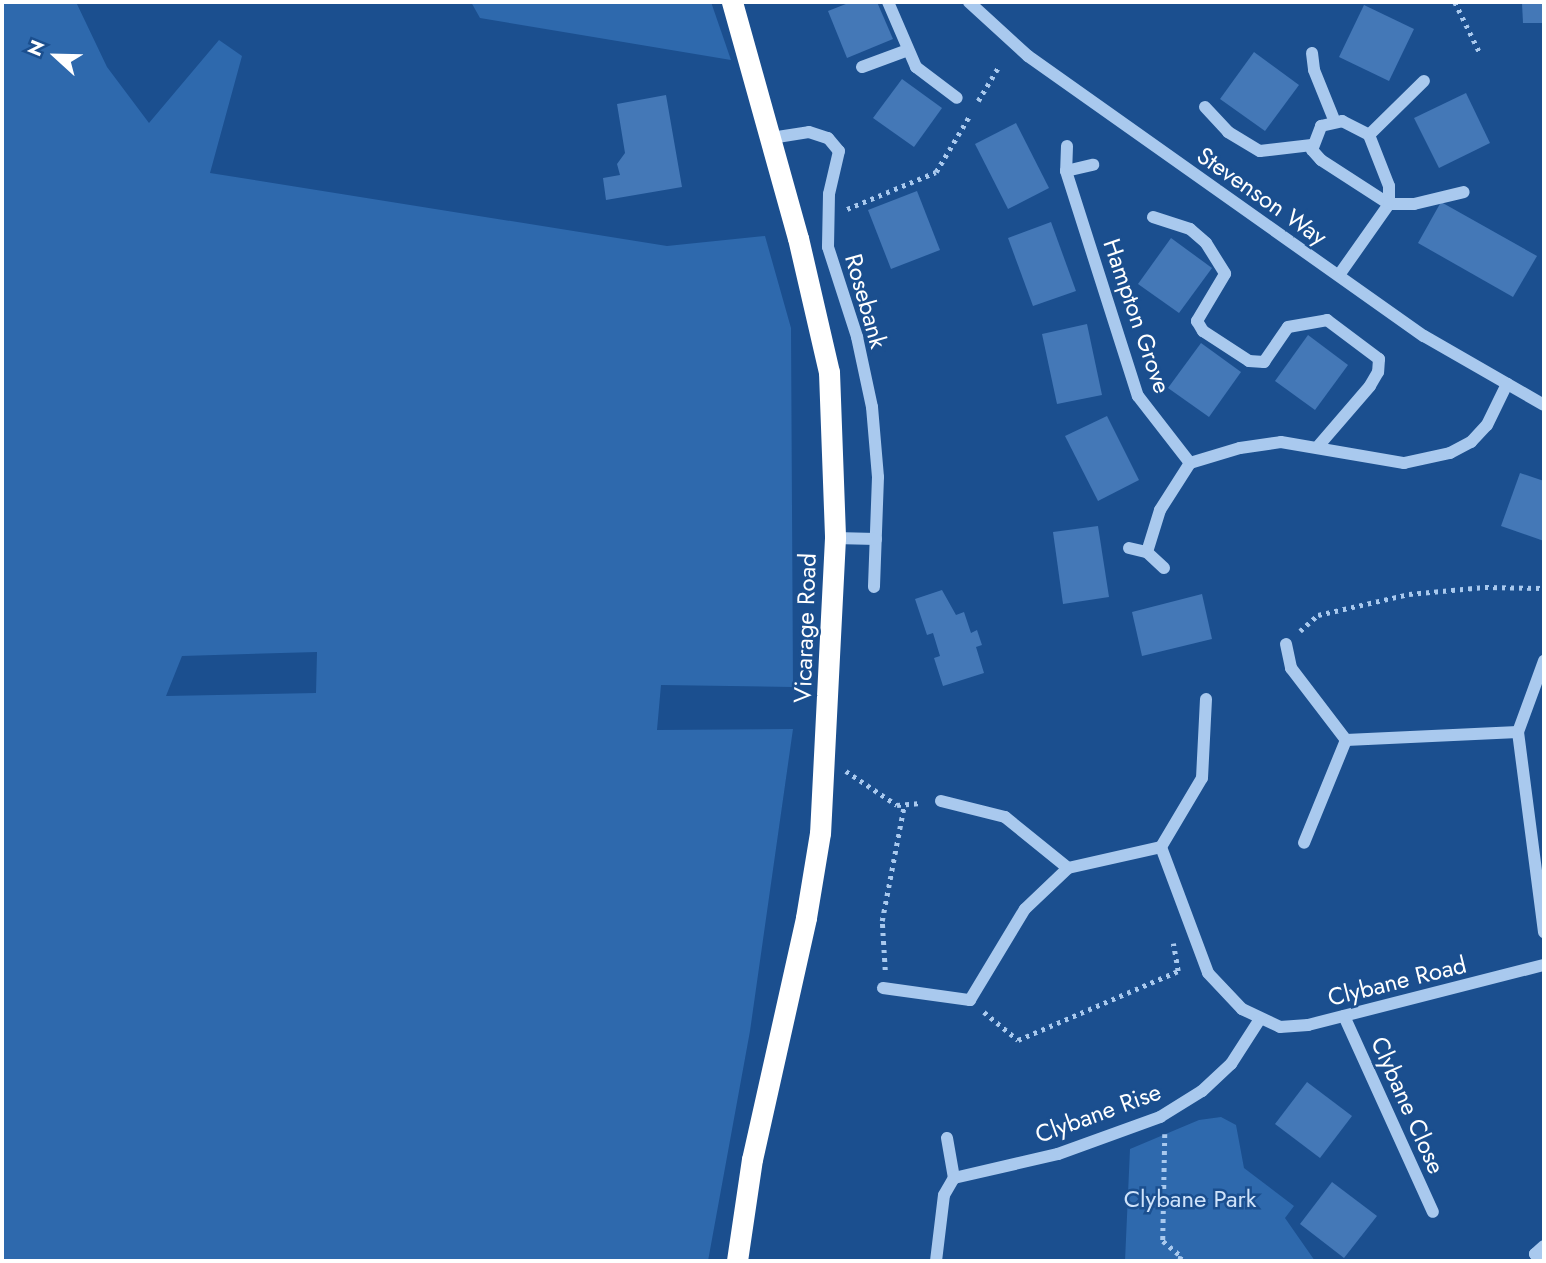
<!DOCTYPE html>
<style>
body{margin:0}
#map{position:relative;width:1546px;height:1263px;overflow:hidden;background:#1b4f8f;font-family:Jost,sans-serif}
div>[style]{position:absolute}
.green>*{inset:0;background:#2e69ad}
.building>*{inset:0;background:#4478b7}
.path>*{height:4.5px;margin-top:-2.25px;transform-origin:0;background:repeating-linear-gradient(90deg,#a9c9ee 0 3.5px,transparent 0 8.5px)}
.minor>*{height:12px;margin:-6px;padding:0 6px;transform-origin:6px;border-radius:6px;background:#a9c9ee}
.highway>*{height:21px;margin:-10.5px;padding:0 10.5px;transform-origin:10.5px;border-radius:10.5px;background:#fff}
span{translate:-50% -50%;white-space:nowrap;text-align:center;line-height:1.15;-webkit-text-stroke:5px #1b4f8f;paint-order:stroke}
.street-label{font-size:24px;color:#fff}
.park-label{font-size:24px;color:#cfe3fa}
.frame{position:absolute;inset:0;border:4px solid #fff;pointer-events:none}
.north{position:absolute;left:21px;top:21px;width:70px;height:70px;-webkit-text-stroke:5px #1b4f8f;paint-order:stroke;rotate:292deg;font-size:19px;font-weight:700;line-height:28px;text-align:center;color:#fff}
.north::after{content:'';display:block;margin:auto;width:24px;height:32px;background:#fff;clip-path:polygon(50% 0,100% 100%,50% 72%,0 100%)}
</style>
<div id="map">
<div class="green">
<div style="clip-path:polygon(evenodd,2px 2px,76px 2px,107px 67px,149px 123px,219px 40px,242px 56px,210px 173px,667px 246px,765px 236px,791px 328px,793px 687px,661px 685px,657px 730px,793px 729px,750px 1031px,708px 1261px,2px 1261px,2px 2px,317px 652px,316px 693px,166px 696px,182px 656px,317px 652px)"></div>
<div style="clip-path:polygon(471px 2px,711px 2px,731px 60px,480px 18px)"></div>
<div style="clip-path:polygon(1221px 1117px,1236px 1125px,1244px 1168px,1294px 1206px,1285px 1218px,1315px 1261px,1125px 1261px,1130px 1149px,1199px 1120px)"></div>
</div>
<div class="building">
<div style="clip-path:polygon(851px 2px,877px 2px,893px 39px,847px 58px,828px 11px)"></div>
<div style="clip-path:polygon(1544px 2px,1544px 23px,1523px 23px,1522px 3px)"></div>
<div style="clip-path:polygon(1364px 5px,1414px 29px,1389px 81px,1339px 57px)"></div>
<div style="clip-path:polygon(1254px 52px,1299px 85px,1265px 131px,1220px 99px)"></div>
<div style="clip-path:polygon(902px 79px,942px 108px,914px 147px,873px 118px)"></div>
<div style="clip-path:polygon(1466px 93px,1490px 143px,1439px 168px,1414px 118px)"></div>
<div style="clip-path:polygon(666px 95px,682px 187px,606px 200px,603px 178px,620px 175px,617px 164px,625px 153px,617px 104px)"></div>
<div style="clip-path:polygon(1016px 123px,1049px 188px,1008px 209px,975px 144px)"></div>
<div style="clip-path:polygon(917px 191px,940px 250px,891px 269px,868px 210px)"></div>
<div style="clip-path:polygon(1441px 202px,1537px 256px,1513px 297px,1418px 243px)"></div>
<div style="clip-path:polygon(1051px 222px,1076px 291px,1033px 306px,1008px 238px)"></div>
<div style="clip-path:polygon(1171px 238px,1212px 268px,1179px 313px,1138px 284px)"></div>
<div style="clip-path:polygon(1087px 324px,1102px 395px,1057px 404px,1042px 334px)"></div>
<div style="clip-path:polygon(1308px 335px,1348px 365px,1315px 410px,1275px 381px)"></div>
<div style="clip-path:polygon(1201px 343px,1241px 372px,1209px 417px,1168px 388px)"></div>
<div style="clip-path:polygon(1107px 416px,1139px 480px,1098px 501px,1065px 436px)"></div>
<div style="clip-path:polygon(1520px 473px,1544px 481px,1544px 541px,1501px 526px)"></div>
<div style="clip-path:polygon(1098px 526px,1109px 597px,1063px 604px,1053px 532px)"></div>
<div style="clip-path:polygon(942px 590px,956px 615px,964px 612px,971px 633px,977px 630px,982px 645px,976px 647px,984px 673px,943px 686px,934px 658px,940px 656px,933px 633px,927px 635px,915px 599px)"></div>
<div style="clip-path:polygon(1202px 594px,1212px 639px,1142px 656px,1132px 612px)"></div>
<div style="clip-path:polygon(1307px 1082px,1352px 1116px,1320px 1158px,1275px 1124px)"></div>
<div style="clip-path:polygon(1332px 1182px,1377px 1216px,1344px 1258px,1300px 1224px)"></div>
</div>
<div class="path">
<div style="left:1455px;top:2px;width:55px;rotate:63.9deg"></div>
<div style="left:978px;top:101px;width:41px;rotate:-59deg"></div>
<div style="left:847px;top:209px;width:96px;rotate:-22.6deg"></div>
<div style="left:936px;top:172px;width:66px;rotate:-59.2deg"></div>
<div style="left:1300px;top:631px;width:24px;rotate:-42deg"></div>
<div style="left:1318px;top:615px;width:93px;rotate:-13deg"></div>
<div style="left:1409px;top:594px;width:76px;rotate:-5.3deg"></div>
<div style="left:1485px;top:587px;width:59px;rotate:1deg"></div>
<div style="left:846px;top:771px;width:61px;rotate:33.7deg"></div>
<div style="left:897px;top:805px;width:24px;rotate:-5deg"></div>
<div style="left:885px;top:970px;width:49px;rotate:-93.5deg"></div>
<div style="left:882px;top:921px;width:117px;rotate:-79.2deg"></div>
<div style="left:984px;top:1012px;width:44px;rotate:39.5deg"></div>
<div style="left:1018px;top:1040px;width:174px;rotate:-23.3deg"></div>
<div style="left:1178px;top:971px;width:28px;rotate:-100deg"></div>
<div style="left:1165px;top:1134px;width:107px;rotate:91.1deg"></div>
<div style="left:1163px;top:1241px;width:23px;rotate:40deg"></div>
<div style="left:1181px;top:1256px;width:5px;rotate:101deg"></div>
</div>
<div class="minor">
<div style="left:888px;top:2px;width:71px;rotate:66.7deg"></div>
<div style="left:916px;top:67px;width:51px;rotate:37.1deg"></div>
<div style="left:969px;top:2px;width:80px;rotate:42.5deg"></div>
<div style="left:1028px;top:56px;width:485px;rotate:35.3deg"></div>
<div style="left:1424px;top:336px;width:138px;rotate:29.9deg"></div>
<div style="left:1312px;top:53px;width:17px;rotate:83deg"></div>
<div style="left:1314px;top:70px;width:56px;rotate:68deg"></div>
<div style="left:862px;top:67px;width:49px;rotate:-20.3deg"></div>
<div style="left:1205px;top:107px;width:34px;rotate:47deg"></div>
<div style="left:1228px;top:132px;width:37px;rotate:31deg"></div>
<div style="left:1260px;top:151px;width:52px;rotate:-6.6deg"></div>
<div style="left:1369px;top:135px;width:77px;rotate:-44.5deg"></div>
<div style="left:771px;top:138px;width:38px;rotate:-9deg"></div>
<div style="left:809px;top:132px;width:20px;rotate:18deg"></div>
<div style="left:828px;top:138px;width:17px;rotate:50deg"></div>
<div style="left:839px;top:151px;width:44px;rotate:103.1deg"></div>
<div style="left:829px;top:194px;width:53px;rotate:91.1deg"></div>
<div style="left:828px;top:247px;width:95px;rotate:72.1deg"></div>
<div style="left:857px;top:337px;width:72px;rotate:77.9deg"></div>
<div style="left:872px;top:407px;width:70px;rotate:85.1deg"></div>
<div style="left:878px;top:477px;width:110px;rotate:92.1deg"></div>
<div style="left:1067px;top:146px;width:25px;rotate:92deg"></div>
<div style="left:1066px;top:171px;width:236px;rotate:72.3deg"></div>
<div style="left:1138px;top:396px;width:85px;rotate:52.2deg"></div>
<div style="left:1066px;top:171px;width:28px;rotate:-13deg"></div>
<div style="left:1153px;top:217px;width:39px;rotate:18deg"></div>
<div style="left:1190px;top:229px;width:21px;rotate:41deg"></div>
<div style="left:1206px;top:243px;width:36px;rotate:58deg"></div>
<div style="left:1225px;top:274px;width:55px;rotate:120.8deg"></div>
<div style="left:1197px;top:321px;width:12px;rotate:59deg"></div>
<div style="left:1203px;top:331px;width:55px;rotate:33.1deg"></div>
<div style="left:1249px;top:361px;width:15px;rotate:4deg"></div>
<div style="left:1264px;top:362px;width:42px;rotate:-55.6deg"></div>
<div style="left:1288px;top:327px;width:40px;rotate:-10deg"></div>
<div style="left:1327px;top:320px;width:65px;rotate:36.9deg"></div>
<div style="left:1379px;top:359px;width:13px;rotate:94deg"></div>
<div style="left:1378px;top:372px;width:16px;rotate:120deg"></div>
<div style="left:1370px;top:386px;width:78px;rotate:130.8deg"></div>
<div style="left:1339px;top:275px;width:87px;rotate:-54.8deg"></div>
<div style="left:1389px;top:204px;width:81px;rotate:-147.1deg"></div>
<div style="left:1321px;top:160px;width:13px;rotate:-132deg"></div>
<div style="left:1312px;top:150px;width:26px;rotate:-69deg"></div>
<div style="left:1321px;top:126px;width:22px;rotate:-13deg"></div>
<div style="left:1342px;top:121px;width:30px;rotate:27deg"></div>
<div style="left:1369px;top:135px;width:55px;rotate:68.6deg"></div>
<div style="left:1389px;top:186px;width:18px;rotate:90deg"></div>
<div style="left:1389px;top:204px;width:25px"></div>
<div style="left:1414px;top:204px;width:51px;rotate:-13.5deg"></div>
<div style="left:835px;top:538px;width:41px;rotate:1.4deg"></div>
<div style="left:1129px;top:548px;width:18px;rotate:13deg"></div>
<div style="left:1164px;top:568px;width:23px;rotate:-137deg"></div>
<div style="left:1147px;top:552px;width:44px;rotate:-72.8deg"></div>
<div style="left:1160px;top:510px;width:56px;rotate:-57.4deg"></div>
<div style="left:1190px;top:463px;width:52px;rotate:-16.7deg"></div>
<div style="left:1240px;top:448px;width:41px;rotate:-8.3deg"></div>
<div style="left:1281px;top:442px;width:125px;rotate:9.7deg"></div>
<div style="left:1404px;top:463px;width:47px;rotate:-12.3deg"></div>
<div style="left:1450px;top:453px;width:24px;rotate:-28deg"></div>
<div style="left:1471px;top:442px;width:23px;rotate:-47deg"></div>
<div style="left:1487px;top:425px;width:46px;rotate:-64deg"></div>
<div style="left:1286px;top:644px;width:25px;rotate:78deg"></div>
<div style="left:1291px;top:668px;width:91px;rotate:52.6deg"></div>
<div style="left:1346px;top:740px;width:111px;rotate:112.2deg"></div>
<div style="left:1518px;top:732px;width:76px;rotate:-69.9deg"></div>
<div style="left:1346px;top:740px;width:172px;rotate:-2.7deg"></div>
<div style="left:1518px;top:732px;width:202px;rotate:82.6deg"></div>
<div style="left:941px;top:801px;width:66px;rotate:14deg"></div>
<div style="left:1005px;top:817px;width:81px;rotate:39deg"></div>
<div style="left:1161px;top:847px;width:80px;rotate:-59.3deg"></div>
<div style="left:1202px;top:778px;width:79px;rotate:-87.1deg"></div>
<div style="left:883px;top:988px;width:88px;rotate:7.9deg"></div>
<div style="left:970px;top:1000px;width:106px;rotate:-58.9deg"></div>
<div style="left:1025px;top:909px;width:59px;rotate:-43.6deg"></div>
<div style="left:1068px;top:868px;width:95px;rotate:-12.7deg"></div>
<div style="left:1161px;top:847px;width:134px;rotate:69.5deg"></div>
<div style="left:1208px;top:973px;width:50px;rotate:46.6deg"></div>
<div style="left:1242px;top:1009px;width:42px;rotate:25.3deg"></div>
<div style="left:1280px;top:1027px;width:28px;rotate:-4deg"></div>
<div style="left:1308px;top:1025px;width:244px;rotate:-14.3deg"></div>
<div style="left:1344px;top:1016px;width:215px;rotate:65.6deg"></div>
<div style="left:947px;top:1138px;width:41px;rotate:80.1deg"></div>
<div style="left:936px;top:1261px;width:66px;rotate:-83.1deg"></div>
<div style="left:944px;top:1195px;width:20px;rotate:-60deg"></div>
<div style="left:954px;top:1178px;width:107px;rotate:-13deg"></div>
<div style="left:1058px;top:1154px;width:109px;rotate:-19.9deg"></div>
<div style="left:1160px;top:1117px;width:49px;rotate:-31.8deg"></div>
<div style="left:1202px;top:1091px;width:40px;rotate:-43deg"></div>
<div style="left:1231px;top:1064px;width:54px;rotate:-57.2deg"></div>
<div style="left:1542px;top:1261px;width:10px;rotate:-135deg"></div>
<div style="left:1535px;top:1254px;width:12px;rotate:-42deg"></div>
</div>
<div class="highway">
<div style="left:732px;top:2px;width:245px;rotate:74.4deg"></div>
<div style="left:798px;top:238px;width:138px;rotate:77deg"></div>
<div style="left:829px;top:372px;width:166px;rotate:87.9deg"></div>
<div style="left:835px;top:538px;width:295px;rotate:92.9deg"></div>
<div style="left:820px;top:833px;width:86px;rotate:99.4deg"></div>
<div style="left:806px;top:918px;width:247px;rotate:102.6deg"></div>
<div style="left:752px;top:1159px;width:103px;rotate:98.4deg"></div>
</div>
<div class="street-label">
<span style="left:1262px;top:196px;rotate:35deg">Stevenson Way</span>
<span style="left:866px;top:301px;rotate:74deg">Rosebank</span>
<span style="left:1137px;top:316px;rotate:71deg">Hampton Grove</span>
<span style="left:805px;top:628px;rotate:-88deg">Vicarage Road</span>
<span style="left:1397px;top:981px;rotate:-14deg">Clybane Road</span>
<span style="left:1408px;top:1105px;rotate:66deg">Clybane Close</span>
<span style="left:1098px;top:1113px;rotate:-20deg">Clybane Rise</span>
</div>
<div class="park-label">
<span style="left:1190px;top:1199px">Clybane Park</span>
</div>
<div class="frame"></div>
<div class="north">N</div>
</div>
